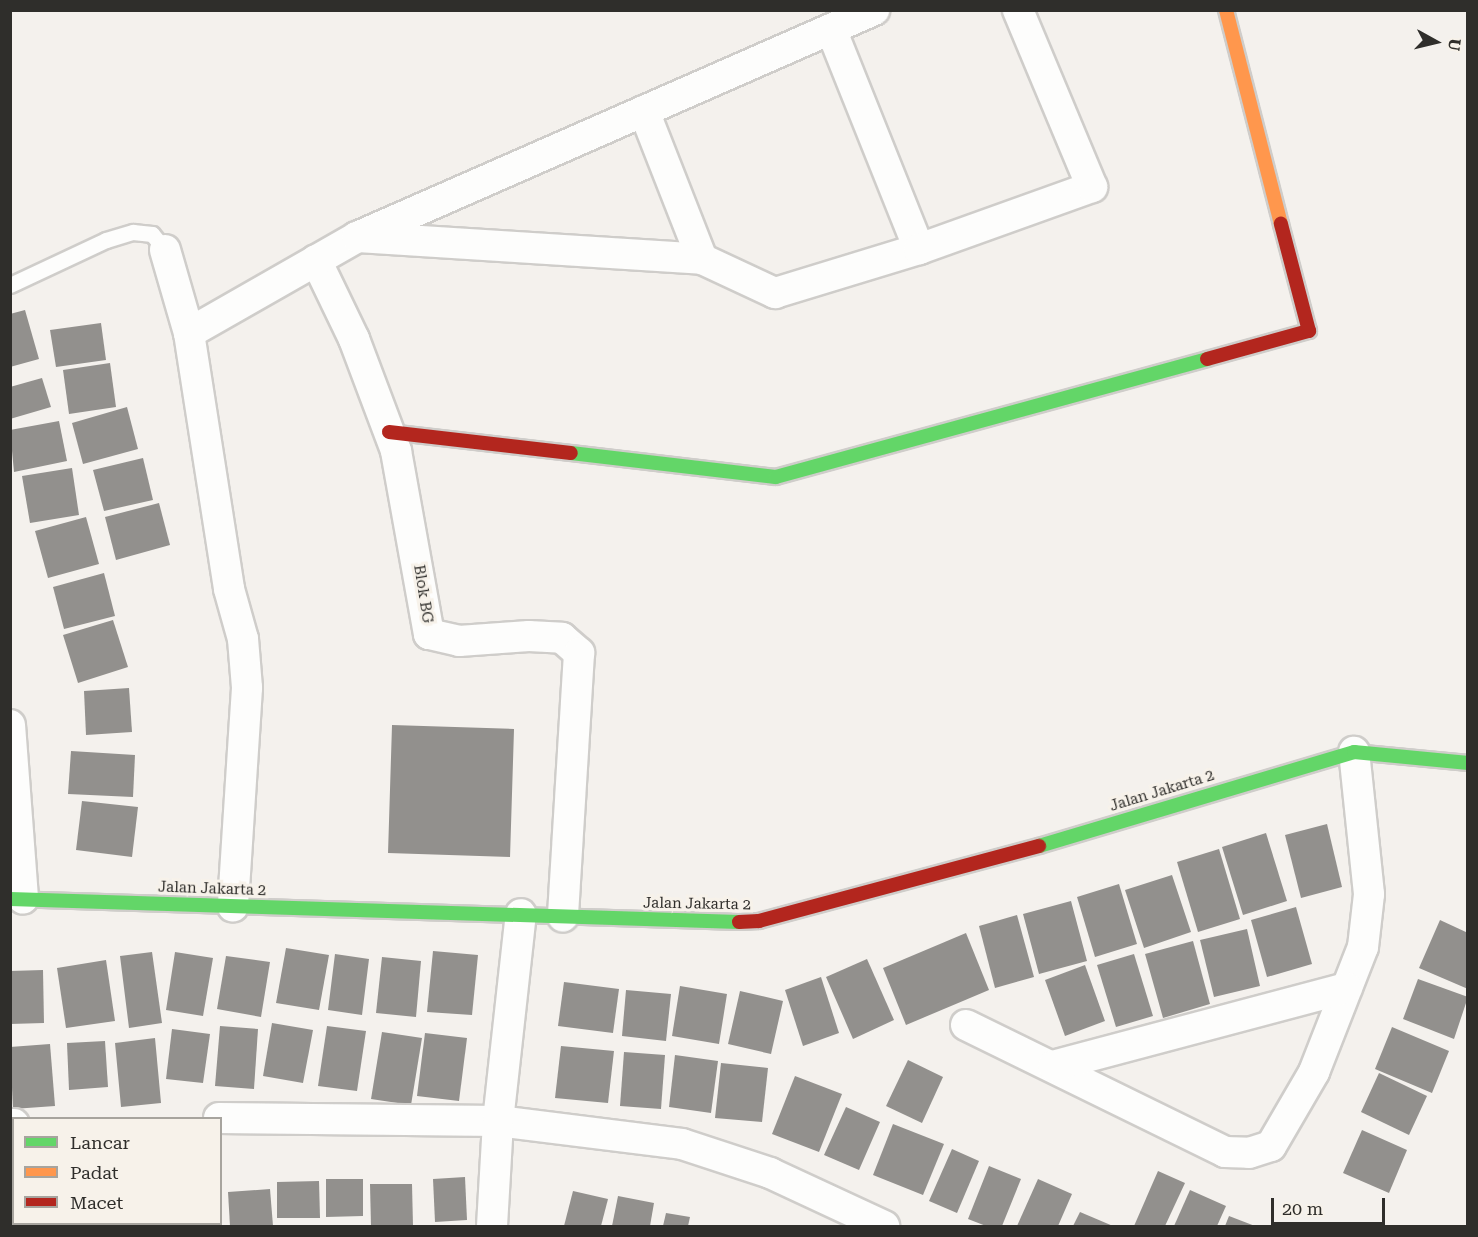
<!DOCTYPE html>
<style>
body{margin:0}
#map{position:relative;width:1478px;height:1237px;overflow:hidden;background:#f4f1ed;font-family:"Roboto Serif",serif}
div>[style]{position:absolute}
.building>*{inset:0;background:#92908d}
.roads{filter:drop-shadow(2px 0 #cfcdca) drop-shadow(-2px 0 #cfcdca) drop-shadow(0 2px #cfcdca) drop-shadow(0 -2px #cfcdca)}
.lane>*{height:15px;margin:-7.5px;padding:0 7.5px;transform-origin:7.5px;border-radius:7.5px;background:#fdfdfc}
.street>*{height:30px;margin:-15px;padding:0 15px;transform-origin:15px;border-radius:15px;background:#fdfdfc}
.fast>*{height:14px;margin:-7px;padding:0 7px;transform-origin:7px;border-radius:7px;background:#63d668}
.slow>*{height:14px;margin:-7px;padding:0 7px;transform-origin:7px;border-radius:7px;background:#ff974d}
.jam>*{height:14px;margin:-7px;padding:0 7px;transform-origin:7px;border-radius:7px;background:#b3261e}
span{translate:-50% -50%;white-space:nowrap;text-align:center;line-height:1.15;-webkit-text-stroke:6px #f7f2ea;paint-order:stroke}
.street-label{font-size:15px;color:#2f2e2b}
.frame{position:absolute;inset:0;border:12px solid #2f2e2b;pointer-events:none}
.legend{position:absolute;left:12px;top:1117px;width:210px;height:108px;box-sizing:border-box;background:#f7f2ea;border:2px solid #a7a49e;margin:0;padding:8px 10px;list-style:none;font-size:18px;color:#2f2e2b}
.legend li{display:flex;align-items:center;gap:12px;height:30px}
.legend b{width:30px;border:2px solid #a7a49e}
.north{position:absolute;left:1406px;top:12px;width:60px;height:60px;-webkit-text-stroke:4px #f7f2ea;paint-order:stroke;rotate:98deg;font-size:16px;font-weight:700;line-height:24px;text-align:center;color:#2f2e2b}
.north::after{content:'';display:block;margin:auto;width:21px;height:27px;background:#2f2e2b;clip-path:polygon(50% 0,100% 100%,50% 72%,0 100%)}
.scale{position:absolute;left:1271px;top:1198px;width:114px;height:27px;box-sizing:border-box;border:3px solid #2f2e2b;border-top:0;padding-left:8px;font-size:18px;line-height:21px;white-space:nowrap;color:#2f2e2b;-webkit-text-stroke:4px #f7f2ea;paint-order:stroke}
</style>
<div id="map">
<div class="building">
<div style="clip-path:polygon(25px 310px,39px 359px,10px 367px,10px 314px)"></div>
<div style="clip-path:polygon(101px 323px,106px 360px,56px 367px,50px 330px)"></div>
<div style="clip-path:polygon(110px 363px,116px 407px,69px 414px,63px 370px)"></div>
<div style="clip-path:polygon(42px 378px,51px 407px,10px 419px,10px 387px)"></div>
<div style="clip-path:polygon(127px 407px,138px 449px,83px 464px,72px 423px)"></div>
<div style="clip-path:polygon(59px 421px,67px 461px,14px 472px,10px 430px)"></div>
<div style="clip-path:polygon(143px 458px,153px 500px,104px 511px,93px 470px)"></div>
<div style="clip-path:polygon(72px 468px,79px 515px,30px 523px,22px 476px)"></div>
<div style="clip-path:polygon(159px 503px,170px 545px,116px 560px,105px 517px)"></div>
<div style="clip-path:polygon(86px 517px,99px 564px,48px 578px,35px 531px)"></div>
<div style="clip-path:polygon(104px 573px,115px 616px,64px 629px,53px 587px)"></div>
<div style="clip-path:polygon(113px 620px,128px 667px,78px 683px,63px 635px)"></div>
<div style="clip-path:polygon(129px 688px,132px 732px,86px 735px,84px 691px)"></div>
<div style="clip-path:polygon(392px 725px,514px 729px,510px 857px,388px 853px)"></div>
<div style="clip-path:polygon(71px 751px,135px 755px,133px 797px,68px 794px)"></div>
<div style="clip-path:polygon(82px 801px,138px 807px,132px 857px,76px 850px)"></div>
<div style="clip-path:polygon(1327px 824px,1342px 887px,1301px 898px,1285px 835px)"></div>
<div style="clip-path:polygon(1266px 833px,1287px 901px,1243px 915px,1222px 847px)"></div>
<div style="clip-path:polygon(1219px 849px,1240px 919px,1198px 932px,1177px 862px)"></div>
<div style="clip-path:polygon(1172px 875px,1191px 932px,1144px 948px,1125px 890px)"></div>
<div style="clip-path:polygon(1119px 884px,1137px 944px,1095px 957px,1077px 897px)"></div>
<div style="clip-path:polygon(1071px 901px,1087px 961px,1039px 974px,1023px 914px)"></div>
<div style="clip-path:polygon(1296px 907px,1312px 964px,1267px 977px,1251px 920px)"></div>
<div style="clip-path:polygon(1017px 915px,1034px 977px,995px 988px,979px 926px)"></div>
<div style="clip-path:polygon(1440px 920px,1468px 933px,1468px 989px,1419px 968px)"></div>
<div style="clip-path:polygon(1247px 929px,1260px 986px,1214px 997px,1200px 940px)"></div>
<div style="clip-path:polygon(966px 933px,989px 990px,906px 1025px,883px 968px)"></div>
<div style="clip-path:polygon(1193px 941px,1210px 1004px,1163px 1018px,1145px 954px)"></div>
<div style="clip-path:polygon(286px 948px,329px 955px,319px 1010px,276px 1003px)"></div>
<div style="clip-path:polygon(433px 951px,478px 955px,472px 1015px,427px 1012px)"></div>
<div style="clip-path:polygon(152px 952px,162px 1023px,129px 1028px,120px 956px)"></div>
<div style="clip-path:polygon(175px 952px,213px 958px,203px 1016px,166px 1010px)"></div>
<div style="clip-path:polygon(335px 954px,369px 959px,362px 1015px,328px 1010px)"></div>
<div style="clip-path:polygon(1134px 954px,1153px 1016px,1116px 1027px,1097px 965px)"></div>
<div style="clip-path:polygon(226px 956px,270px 962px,261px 1017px,217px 1009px)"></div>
<div style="clip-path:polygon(382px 957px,421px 961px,416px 1017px,376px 1013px)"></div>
<div style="clip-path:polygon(867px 959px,894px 1020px,853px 1039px,826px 977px)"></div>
<div style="clip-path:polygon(106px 960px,115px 1021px,66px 1028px,57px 968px)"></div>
<div style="clip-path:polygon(1085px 965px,1105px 1021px,1065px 1036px,1045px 980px)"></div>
<div style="clip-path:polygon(43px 970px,44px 1023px,10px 1024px,10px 971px)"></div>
<div style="clip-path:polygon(821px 977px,839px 1033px,803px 1046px,785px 990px)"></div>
<div style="clip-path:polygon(1418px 979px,1468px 997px,1454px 1039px,1403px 1019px)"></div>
<div style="clip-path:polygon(564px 982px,619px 989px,613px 1033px,558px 1026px)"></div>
<div style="clip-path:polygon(680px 986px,727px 994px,719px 1044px,672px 1036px)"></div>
<div style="clip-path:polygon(626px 990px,671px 994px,666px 1041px,622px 1036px)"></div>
<div style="clip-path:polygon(740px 991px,783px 1001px,771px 1054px,728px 1044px)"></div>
<div style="clip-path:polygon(272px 1023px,313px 1030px,303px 1083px,263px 1076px)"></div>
<div style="clip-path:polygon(220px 1026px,258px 1029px,254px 1089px,215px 1086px)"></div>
<div style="clip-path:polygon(327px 1026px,366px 1031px,357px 1091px,318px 1086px)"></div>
<div style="clip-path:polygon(1392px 1027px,1449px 1051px,1432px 1093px,1375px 1069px)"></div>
<div style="clip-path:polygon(172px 1029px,210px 1034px,203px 1083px,166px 1079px)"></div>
<div style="clip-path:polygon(382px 1032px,422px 1038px,411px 1105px,371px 1099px)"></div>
<div style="clip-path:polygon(425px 1033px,467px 1038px,459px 1101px,417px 1096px)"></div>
<div style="clip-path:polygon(155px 1038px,161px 1103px,121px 1107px,115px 1043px)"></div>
<div style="clip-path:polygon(105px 1041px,108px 1087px,69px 1090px,67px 1043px)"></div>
<div style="clip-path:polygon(50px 1044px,55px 1106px,13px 1109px,10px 1047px)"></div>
<div style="clip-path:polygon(561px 1046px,614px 1051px,608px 1103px,555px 1098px)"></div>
<div style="clip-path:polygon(624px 1052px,665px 1055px,661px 1109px,620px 1106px)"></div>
<div style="clip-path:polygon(675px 1055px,718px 1061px,711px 1113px,669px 1107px)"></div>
<div style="clip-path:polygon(908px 1060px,943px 1077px,922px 1123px,886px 1106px)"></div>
<div style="clip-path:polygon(721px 1063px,768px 1068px,762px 1122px,715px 1118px)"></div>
<div style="clip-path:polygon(1379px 1073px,1427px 1096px,1409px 1135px,1361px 1112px)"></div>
<div style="clip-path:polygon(795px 1076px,842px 1094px,819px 1152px,772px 1134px)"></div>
<div style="clip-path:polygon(846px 1107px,880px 1122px,859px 1170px,824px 1155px)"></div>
<div style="clip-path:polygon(893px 1124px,944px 1144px,923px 1195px,873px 1175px)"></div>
<div style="clip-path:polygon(1362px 1130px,1407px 1150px,1389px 1193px,1343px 1173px)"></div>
<div style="clip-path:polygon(952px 1149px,979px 1161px,957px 1213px,929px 1201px)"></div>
<div style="clip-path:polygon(989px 1166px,1021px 1179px,1002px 1226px,986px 1226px,968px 1219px)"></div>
<div style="clip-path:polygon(1158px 1171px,1185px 1183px,1165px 1226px,1134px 1226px)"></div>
<div style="clip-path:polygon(465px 1177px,467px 1220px,435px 1222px,433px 1179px)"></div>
<div style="clip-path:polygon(326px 1179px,363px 1179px,363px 1216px,326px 1217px)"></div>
<div style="clip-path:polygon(1038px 1179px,1072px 1194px,1058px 1226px,1017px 1226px)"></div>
<div style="clip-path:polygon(319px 1181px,320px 1218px,277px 1218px,277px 1182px)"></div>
<div style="clip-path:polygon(370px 1184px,412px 1184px,413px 1226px,371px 1226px)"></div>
<div style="clip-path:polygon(270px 1189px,273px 1226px,230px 1226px,228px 1192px)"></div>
<div style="clip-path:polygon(1190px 1190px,1226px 1206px,1217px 1226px,1174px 1226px)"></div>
<div style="clip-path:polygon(573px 1191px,608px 1199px,601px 1226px,564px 1226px)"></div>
<div style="clip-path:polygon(618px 1196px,654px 1203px,650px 1226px,612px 1226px)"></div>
<div style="clip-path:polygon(1080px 1212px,1113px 1226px,1073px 1226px)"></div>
<div style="clip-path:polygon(666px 1213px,690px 1217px,688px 1226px,663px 1226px)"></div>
<div style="clip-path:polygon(1229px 1216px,1255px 1226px,1225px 1226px)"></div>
<div style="clip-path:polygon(44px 1224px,95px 1224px,95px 1226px,44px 1226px)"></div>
<div style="clip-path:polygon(113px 1224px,150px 1224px,150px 1225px,113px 1226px)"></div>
</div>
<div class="roads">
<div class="lane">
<div style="left:10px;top:285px;width:106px;rotate:-25.1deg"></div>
<div style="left:106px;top:240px;width:28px;rotate:-17deg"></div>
<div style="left:133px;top:232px;width:19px;rotate:6deg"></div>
<div style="left:152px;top:234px;width:21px;rotate:51deg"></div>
</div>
<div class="street">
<div style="left:831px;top:29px;width:237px;rotate:68.2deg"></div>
<div style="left:644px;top:111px;width:159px;rotate:68.6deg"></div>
<div style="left:357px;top:237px;width:346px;rotate:3.6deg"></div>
<div style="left:702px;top:259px;width:81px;rotate:25deg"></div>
<div style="left:775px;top:293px;width:151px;rotate:-17deg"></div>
<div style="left:919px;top:249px;width:184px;rotate:-19.7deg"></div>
<div style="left:1092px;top:187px;width:192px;rotate:-112.7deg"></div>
<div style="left:165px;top:250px;width:86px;rotate:73.9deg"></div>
<div style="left:189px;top:333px;width:259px;rotate:81.1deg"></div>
<div style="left:229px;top:589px;width:52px;rotate:74.4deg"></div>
<div style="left:243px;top:639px;width:49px;rotate:85.3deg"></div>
<div style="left:247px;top:688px;width:219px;rotate:93.7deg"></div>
<div style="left:316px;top:260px;width:88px;rotate:64.3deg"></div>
<div style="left:354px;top:339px;width:120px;rotate:69.4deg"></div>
<div style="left:396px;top:451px;width:186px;rotate:79.8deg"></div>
<div style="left:429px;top:634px;width:31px;rotate:13deg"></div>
<div style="left:459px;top:641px;width:70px;rotate:-4.1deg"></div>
<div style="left:529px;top:636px;width:33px;rotate:3deg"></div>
<div style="left:562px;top:638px;width:23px;rotate:41deg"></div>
<div style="left:579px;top:653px;width:264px;rotate:93.5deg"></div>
<div style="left:189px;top:333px;width:193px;rotate:-29.7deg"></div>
<div style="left:357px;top:237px;width:565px;rotate:-23.7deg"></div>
<div style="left:10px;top:725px;width:174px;rotate:85.7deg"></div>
<div style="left:966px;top:1025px;width:288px;rotate:26.1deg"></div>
<div style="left:1225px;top:1152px;width:24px;rotate:2deg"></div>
<div style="left:1249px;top:1153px;width:23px;rotate:-18deg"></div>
<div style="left:1271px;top:1146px;width:86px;rotate:-59.8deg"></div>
<div style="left:1314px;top:1072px;width:134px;rotate:-68.6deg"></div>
<div style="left:1363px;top:947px;width:53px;rotate:-83.5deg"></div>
<div style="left:1369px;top:894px;width:143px;rotate:-96deg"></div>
<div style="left:1053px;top:1066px;width:304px;rotate:-14.9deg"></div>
<div style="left:219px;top:1118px;width:279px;rotate:0.6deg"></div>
<div style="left:498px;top:1121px;width:185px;rotate:7.1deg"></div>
<div style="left:682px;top:1144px;width:93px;rotate:18.2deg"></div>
<div style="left:770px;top:1173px;width:126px;rotate:24.9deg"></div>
<div style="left:10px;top:1124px;width:4px"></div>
<div style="left:165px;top:1224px;width:2px;rotate:90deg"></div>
<div style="left:492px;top:1226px;width:105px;rotate:-86.7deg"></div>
<div style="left:498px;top:1121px;width:208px;rotate:-83.7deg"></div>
</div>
<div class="fast">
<div style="left:571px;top:453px;width:206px;rotate:6.7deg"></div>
<div style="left:776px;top:477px;width:447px;rotate:-15.3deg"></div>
<div style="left:1039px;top:846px;width:329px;rotate:-16.6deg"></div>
<div style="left:1354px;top:752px;width:115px;rotate:5.5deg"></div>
<div style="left:10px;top:899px;width:729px;rotate:1.81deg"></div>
</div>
<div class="slow">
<div style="left:1226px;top:10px;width:221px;rotate:75.6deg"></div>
</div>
<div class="jam">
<div style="left:1207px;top:359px;width:106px;rotate:-15.4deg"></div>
<div style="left:1309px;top:331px;width:111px;rotate:-104.7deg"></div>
<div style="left:389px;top:432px;width:183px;rotate:6.6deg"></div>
<div style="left:739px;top:922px;width:20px;rotate:-3deg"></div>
<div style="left:759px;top:921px;width:290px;rotate:-15deg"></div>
</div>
</div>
<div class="street-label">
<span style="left:423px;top:594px;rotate:81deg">Blok BG</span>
<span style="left:1162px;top:791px;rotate:-17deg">Jalan Jakarta 2</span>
<span style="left:212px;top:889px;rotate:2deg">Jalan Jakarta 2</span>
<span style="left:697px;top:904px;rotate:1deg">Jalan Jakarta 2</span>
</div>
<div class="frame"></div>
<ul class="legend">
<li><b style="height:8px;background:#63d668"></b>Lancar</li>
<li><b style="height:8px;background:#ff974d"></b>Padat</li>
<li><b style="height:8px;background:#b3261e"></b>Macet</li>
</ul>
<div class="north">U</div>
<div class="scale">20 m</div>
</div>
